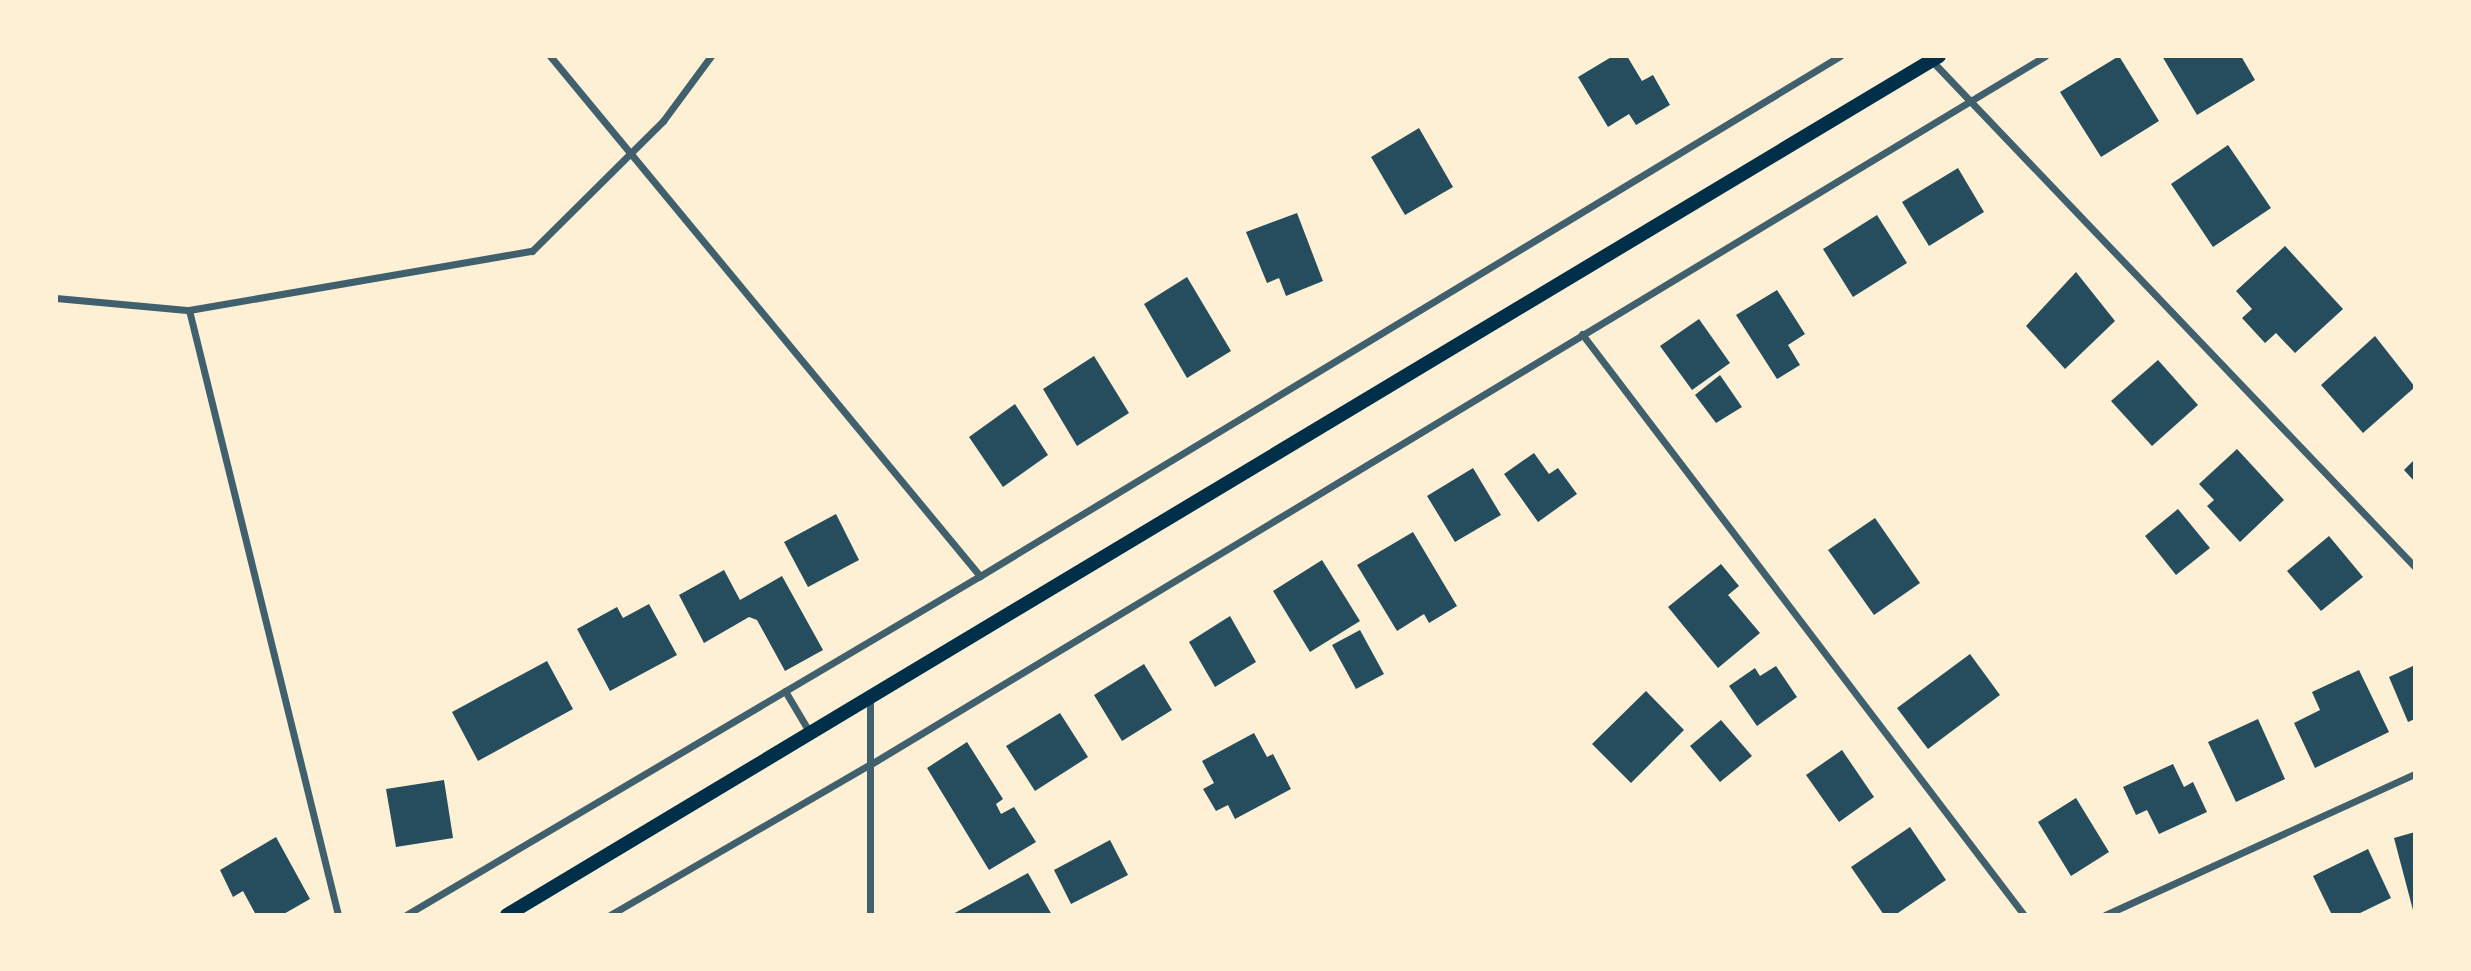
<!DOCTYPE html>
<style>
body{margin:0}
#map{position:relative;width:2471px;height:971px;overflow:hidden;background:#fdf0d5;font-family:Bitter,serif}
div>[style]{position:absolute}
.building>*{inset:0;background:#264d5e}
.minor>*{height:7px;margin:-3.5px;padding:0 3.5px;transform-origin:3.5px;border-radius:3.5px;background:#3f606c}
.secondary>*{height:14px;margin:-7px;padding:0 7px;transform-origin:7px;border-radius:7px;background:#003049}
span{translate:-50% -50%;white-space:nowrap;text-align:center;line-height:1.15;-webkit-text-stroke:6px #fdf0d5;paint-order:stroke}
.frame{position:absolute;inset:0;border:58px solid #fdf0d5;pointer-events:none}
</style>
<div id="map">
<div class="building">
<div style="clip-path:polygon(1613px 56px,1627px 56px,1642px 81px,1653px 75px,1670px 105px,1636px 125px,1629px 114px,1608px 127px,1578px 77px)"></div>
<div style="clip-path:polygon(2119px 56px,2159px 121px,2101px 157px,2060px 92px)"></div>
<div style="clip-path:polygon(2162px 56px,2241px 56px,2255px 80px,2197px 115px)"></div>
<div style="clip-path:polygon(1419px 128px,1453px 187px,1405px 215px,1371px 157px)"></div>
<div style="clip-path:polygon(2228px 145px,2271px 208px,2213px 247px,2171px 184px)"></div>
<div style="clip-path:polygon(1958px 168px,1984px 212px,1929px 246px,1902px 202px)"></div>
<div style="clip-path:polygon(1297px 213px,1323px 281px,1286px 296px,1279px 278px,1267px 283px,1246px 232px)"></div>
<div style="clip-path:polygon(1877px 215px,1907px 263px,1853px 297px,1823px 249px)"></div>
<div style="clip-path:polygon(2285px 246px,2343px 309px,2295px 353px,2276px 333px,2265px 343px,2242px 318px,2252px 309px,2236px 291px)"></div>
<div style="clip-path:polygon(2076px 272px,2115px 321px,2065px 369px,2026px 326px)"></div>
<div style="clip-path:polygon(1187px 277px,1231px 351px,1187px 378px,1144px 304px)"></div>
<div style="clip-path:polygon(1777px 290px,1805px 334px,1788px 345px,1800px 365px,1777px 379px,1736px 315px)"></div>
<div style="clip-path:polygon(1699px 319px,1730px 363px,1692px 390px,1660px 346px)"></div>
<div style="clip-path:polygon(2375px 336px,2415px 387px,2363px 433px,2321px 385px)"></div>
<div style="clip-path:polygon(1094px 356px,1129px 413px,1077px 446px,1043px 389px)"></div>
<div style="clip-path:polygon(2158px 360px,2198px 405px,2152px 446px,2111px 401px)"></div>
<div style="clip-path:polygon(1720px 375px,1742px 407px,1716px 423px,1695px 395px)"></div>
<div style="clip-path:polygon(1015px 404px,1048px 455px,1003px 487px,969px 437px)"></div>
<div style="clip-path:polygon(2237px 449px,2284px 500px,2240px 542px,2207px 506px,2214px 500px,2199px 484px)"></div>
<div style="clip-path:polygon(1534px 453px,1549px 474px,1558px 468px,1577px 494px,1538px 522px,1504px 474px)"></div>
<div style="clip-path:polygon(2415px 459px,2415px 482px,2404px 470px)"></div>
<div style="clip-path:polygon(1473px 468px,1501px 515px,1455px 542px,1427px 496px)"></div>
<div style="clip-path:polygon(2178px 509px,2210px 548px,2176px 575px,2145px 536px)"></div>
<div style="clip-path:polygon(836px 514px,859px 560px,808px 587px,784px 542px)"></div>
<div style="clip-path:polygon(1875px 518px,1920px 583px,1874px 615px,1828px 550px)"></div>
<div style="clip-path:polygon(1413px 532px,1457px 606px,1429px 623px,1424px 614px,1397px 631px,1357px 565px)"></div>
<div style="clip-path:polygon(2329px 536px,2363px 577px,2321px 611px,2287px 571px)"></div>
<div style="clip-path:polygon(1322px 560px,1360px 621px,1310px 652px,1273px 591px)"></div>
<div style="clip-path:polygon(1721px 564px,1739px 586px,1728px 595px,1760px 633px,1718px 668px,1668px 607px)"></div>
<div style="clip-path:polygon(724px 570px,740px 600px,782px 576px,823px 650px,785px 671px,757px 620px,749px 617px,704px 643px,679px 595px)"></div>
<div style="clip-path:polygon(649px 604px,677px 655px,610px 691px,577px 629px,617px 607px,623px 618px)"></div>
<div style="clip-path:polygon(1230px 616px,1256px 662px,1215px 687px,1189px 642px)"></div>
<div style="clip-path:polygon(1360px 630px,1384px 674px,1356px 689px,1332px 645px)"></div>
<div style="clip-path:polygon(1970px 654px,2000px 695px,1928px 749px,1897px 708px)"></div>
<div style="clip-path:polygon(547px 661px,573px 709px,478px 761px,452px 712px)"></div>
<div style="clip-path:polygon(1144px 664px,1172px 710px,1122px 741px,1094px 695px)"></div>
<div style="clip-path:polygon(2415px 665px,2415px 719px,2408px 722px,2389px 677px)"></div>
<div style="clip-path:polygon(1776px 666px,1797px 697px,1757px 726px,1729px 686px,1755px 668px,1760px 676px)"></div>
<div style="clip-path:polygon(2359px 670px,2389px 732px,2315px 768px,2294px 723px,2320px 710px,2312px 692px)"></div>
<div style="clip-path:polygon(1646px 691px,1684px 730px,1631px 783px,1592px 744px)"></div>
<div style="clip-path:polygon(1060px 713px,1088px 757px,1035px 791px,1006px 746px)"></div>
<div style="clip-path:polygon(2258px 719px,2285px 779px,2236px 802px,2208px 742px)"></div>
<div style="clip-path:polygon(1721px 720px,1752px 756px,1720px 782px,1690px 746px)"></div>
<div style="clip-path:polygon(1254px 733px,1267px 757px,1273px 754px,1291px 789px,1235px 819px,1228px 805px,1216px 811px,1203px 789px,1214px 783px,1202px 761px)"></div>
<div style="clip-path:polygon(967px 742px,1003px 799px,996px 804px,1001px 814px,1014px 807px,1036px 842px,989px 870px,927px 768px)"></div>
<div style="clip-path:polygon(1842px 750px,1874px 797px,1839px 822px,1806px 775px)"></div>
<div style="clip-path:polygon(2173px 764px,2184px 787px,2193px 782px,2207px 812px,2159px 834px,2147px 810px,2136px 815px,2123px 787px)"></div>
<div style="clip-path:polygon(444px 780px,453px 838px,396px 847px,386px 789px)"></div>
<div style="clip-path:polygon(2076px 798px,2109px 852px,2071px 876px,2038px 822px)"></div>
<div style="clip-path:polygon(1910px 827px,1946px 880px,1895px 915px,1884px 915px,1851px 867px)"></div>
<div style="clip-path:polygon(2415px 832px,2415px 914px,2414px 914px,2394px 838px)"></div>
<div style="clip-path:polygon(276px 837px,310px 899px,282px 915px,256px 915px,243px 891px,233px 897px,220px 870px)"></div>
<div style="clip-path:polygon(1110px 840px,1128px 875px,1071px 904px,1054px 870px)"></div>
<div style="clip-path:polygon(2368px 849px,2391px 898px,2356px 915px,2332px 915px,2313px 876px)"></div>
<div style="clip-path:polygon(1028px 873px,1052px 915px,951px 915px)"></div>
</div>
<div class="minor">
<div style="left:550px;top:56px;width:675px;rotate:50.41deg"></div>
<div style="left:1932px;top:61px;width:700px;rotate:46.33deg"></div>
<div style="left:56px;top:298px;width:134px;rotate:5.2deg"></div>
<div style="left:189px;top:310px;width:348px;rotate:-9.8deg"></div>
<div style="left:532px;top:251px;width:185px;rotate:-44.8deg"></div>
<div style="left:663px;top:121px;width:81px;rotate:-53.6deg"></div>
<div style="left:189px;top:310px;width:623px;rotate:76.16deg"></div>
<div style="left:1582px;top:334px;width:730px;rotate:52.74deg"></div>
<div style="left:785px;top:691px;width:49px;rotate:59.2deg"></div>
<div style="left:406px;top:915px;width:667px;rotate:-30.57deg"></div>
<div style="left:980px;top:576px;width:1005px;rotate:-31.16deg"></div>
<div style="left:610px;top:915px;width:302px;rotate:-30.1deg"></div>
<div style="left:871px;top:764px;width:1371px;rotate:-31.09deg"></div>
<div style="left:870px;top:915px;width:216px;rotate:-90deg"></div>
<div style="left:2105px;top:915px;width:341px;rotate:-24.5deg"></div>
</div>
<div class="secondary">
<div style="left:507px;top:915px;width:1670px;rotate:-30.96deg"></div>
</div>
<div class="frame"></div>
</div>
